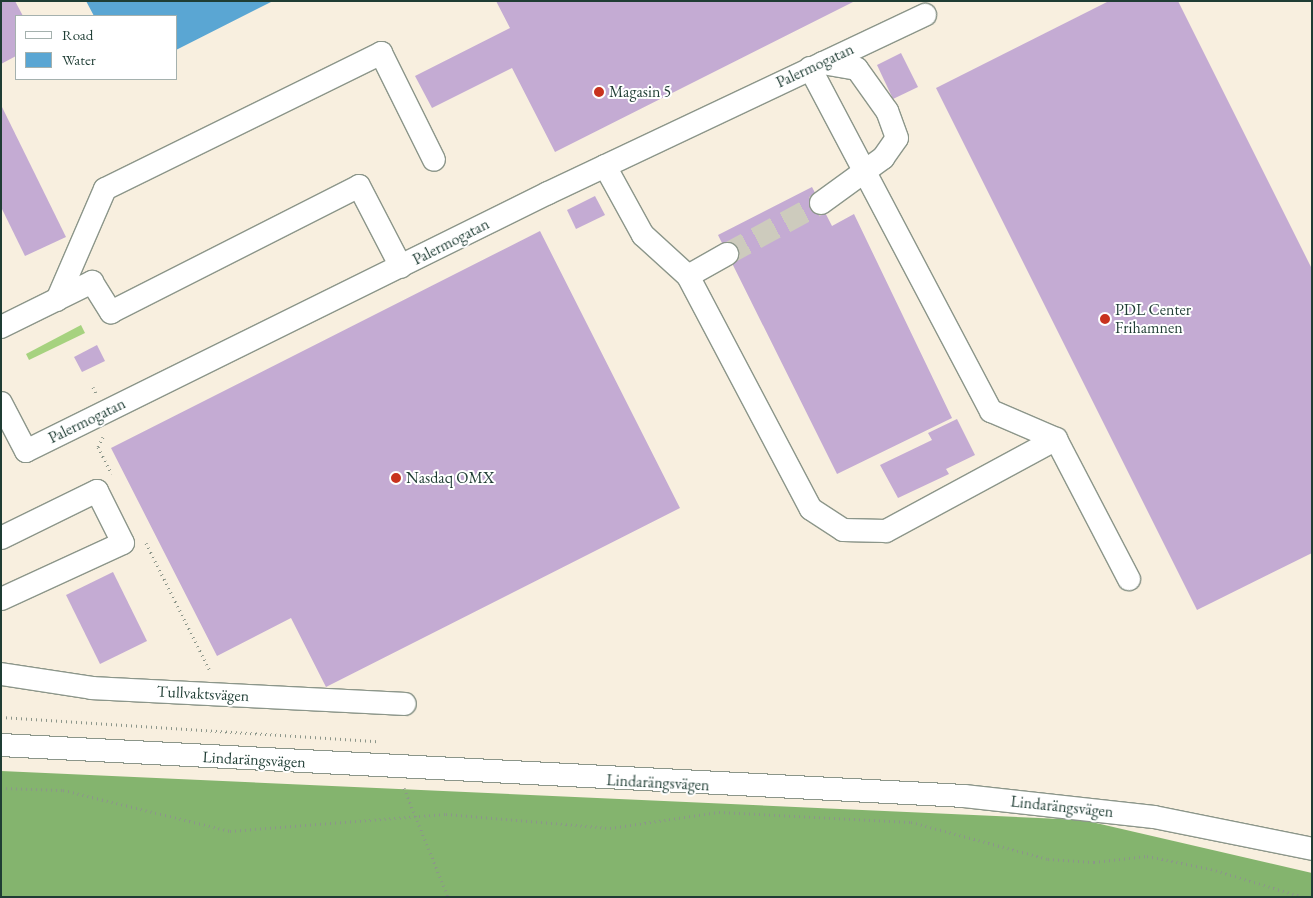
<!DOCTYPE html>
<meta charset="utf-8">
<style>
body{margin:0}
#map{position:relative;width:1313px;height:898px;overflow:hidden;background:#f8efdf;font-family:"EB Garamond",serif}
div>[style]{position:absolute}
.green>*{inset:0;background:#a6d27f}
.forest>*{inset:0;background:#84b46e}
.water>*{inset:0;background:#5aa6d3}
.building>*{inset:0;background:#c4abd3}
.minor-tunnel>*{height:22px;margin-top:-11px;transform-origin:0;background:repeating-linear-gradient(90deg,#cdcbbd 0 22px,transparent 0 33px)}
.path>*{height:3px;margin-top:-1.5px;transform-origin:0;background:repeating-linear-gradient(90deg,#8c968a 0 1px,transparent 0 5px)}
.roads{filter:drop-shadow(1px 0 #8c968a) drop-shadow(-1px 0 #8c968a) drop-shadow(0 1px #8c968a) drop-shadow(0 -1px #8c968a)}
.minor>*{height:22px;margin:-11px;padding:0 11px;transform-origin:11px;border-radius:11px;background:#fff}
.dots>*{width:14px;height:14px;translate:-50% -50%;box-sizing:border-box;border:2px solid #fff;border-radius:50%}
span{translate:-50% -50%;white-space:nowrap;text-align:center;line-height:1.15;-webkit-text-stroke:4px #fff;paint-order:stroke}
.street-label{font-size:16px;color:#1f3d34}
.poi-label{font-size:16px;color:#1f3d34}
.left{translate:0 -50%;text-align:left}
.frame{position:absolute;inset:0;border:2px solid #1f3d34;pointer-events:none}
.legend{position:absolute;left:15px;top:15px;width:162px;height:65px;box-sizing:border-box;background:#fff;border:1px solid #a5b1ae;margin:0;padding:6px 9px;list-style:none;font-size:15px;color:#1f3d34}
.legend li{display:flex;align-items:center;gap:10px;height:25px}
.legend b{width:25px;border:1px solid #a5b1ae}
</style>
<div id="map">
<div class="green">
<div style="clip-path:polygon(81px 325px,85px 333px,29px 360px,26px 354px)"></div>
</div>
<div class="forest">
<div style="clip-path:polygon(1px 771px,1083px 820px,1312px 873px,1312px 897px,1px 897px)"></div>
</div>
<div class="water">
<div style="clip-path:polygon(86px 1px,273px 1px,176px 50px,176px 16px,94px 16px)"></div>
</div>
<div class="building">
<div style="clip-path:polygon(1px 1px,15px 1px,23px 16px,16px 16px,16px 56px,1px 64px)"></div>
<div style="clip-path:polygon(496px 1px,855px 1px,555px 152px,512px 68px,432px 108px,415px 76px,510px 28px)"></div>
<div style="clip-path:polygon(1109px 1px,1178px 1px,1312px 269px,1312px 553px,1197px 610px,936px 88px)"></div>
<div style="clip-path:polygon(901px 53px,918px 87px,893px 99px,877px 65px)"></div>
<div style="clip-path:polygon(1px 105px,66px 237px,25px 256px,1px 207px)"></div>
<div style="clip-path:polygon(812px 187px,832px 226px,854px 214px,952px 418px,837px 474px,718px 235px)"></div>
<div style="clip-path:polygon(595px 196px,605px 215px,576px 229px,567px 210px)"></div>
<div style="clip-path:polygon(540px 231px,680px 508px,326px 687px,291px 618px,217px 656px,111px 448px)"></div>
<div style="clip-path:polygon(97px 345px,105px 361px,82px 372px,74px 357px)"></div>
<div style="clip-path:polygon(957px 419px,975px 455px,946px 469px,949px 474px,898px 498px,880px 465px,932px 440px,928px 433px)"></div>
<div style="clip-path:polygon(113px 572px,147px 641px,100px 664px,66px 595px)"></div>
</div>
<div class="minor-tunnel">
<div style="left:727px;top:254px;width:107px;rotate:-28.5deg"></div>
</div>
<div class="path">
<div style="left:93px;top:387px;width:8px;rotate:67deg"></div>
<div style="left:103px;top:437px;width:11px;rotate:117deg"></div>
<div style="left:98px;top:447px;width:30px;rotate:63deg"></div>
<div style="left:146px;top:543px;width:143px;rotate:63.4deg"></div>
<div style="left:1px;top:717px;width:377px;rotate:3.7deg"></div>
<div style="left:1px;top:788px;width:62px;rotate:1.8deg"></div>
<div style="left:63px;top:790px;width:172px;rotate:13.8deg"></div>
<div style="left:230px;top:831px;width:217px;rotate:-4.5deg"></div>
<div style="left:446px;top:814px;width:165px;rotate:4.9deg"></div>
<div style="left:610px;top:828px;width:110px;rotate:-8.4deg"></div>
<div style="left:719px;top:812px;width:192px;rotate:3deg"></div>
<div style="left:911px;top:822px;width:142px;rotate:15.1deg"></div>
<div style="left:1048px;top:859px;width:46px;rotate:3.7deg"></div>
<div style="left:1094px;top:862px;width:53px;rotate:-6.5deg"></div>
<div style="left:1147px;top:856px;width:65px;rotate:11.5deg"></div>
<div style="left:1211px;top:869px;width:96px;rotate:16.9deg"></div>
<div style="left:404px;top:788px;width:118px;rotate:68deg"></div>
</div>
<div class="roads">
<div class="minor">
<div style="left:810px;top:68px;width:388px;rotate:62.2deg"></div>
<div style="left:991px;top:411px;width:71px;rotate:23.3deg"></div>
<div style="left:1056px;top:439px;width:158px;rotate:62.5deg"></div>
<div style="left:605px;top:166px;width:79px;rotate:61.2deg"></div>
<div style="left:643px;top:235px;width:61px;rotate:42.3deg"></div>
<div style="left:688px;top:276px;width:263px;rotate:62.2deg"></div>
<div style="left:811px;top:509px;width:38px;rotate:33deg"></div>
<div style="left:843px;top:530px;width:43px;rotate:1.3deg"></div>
<div style="left:886px;top:531px;width:193px;rotate:-28.4deg"></div>
<div style="left:821px;top:203px;width:77px;rotate:-36deg"></div>
<div style="left:883px;top:158px;width:24px;rotate:-55deg"></div>
<div style="left:897px;top:138px;width:29px;rotate:-110deg"></div>
<div style="left:887px;top:111px;width:52px;rotate:-125.5deg"></div>
<div style="left:857px;top:69px;width:35px;rotate:-170deg"></div>
<div style="left:688px;top:276px;width:45px;rotate:-29.4deg"></div>
<div style="left:57px;top:300px;width:121px;rotate:-66.6deg"></div>
<div style="left:105px;top:189px;width:308px;rotate:-26.2deg"></div>
<div style="left:381px;top:53px;width:119px;rotate:63.6deg"></div>
<div style="left:1px;top:327px;width:102px;rotate:-26.3deg"></div>
<div style="left:92px;top:282px;width:36px;rotate:58deg"></div>
<div style="left:111px;top:312px;width:278px;rotate:-26.9deg"></div>
<div style="left:359px;top:186px;width:91px;rotate:62.6deg"></div>
<div style="left:1px;top:403px;width:54px;rotate:62.5deg"></div>
<div style="left:26px;top:451px;width:582px;rotate:-26.3deg"></div>
<div style="left:548px;top:193px;width:417px;rotate:-25.3deg"></div>
<div style="left:1px;top:538px;width:107px;rotate:-26.1deg"></div>
<div style="left:97px;top:491px;width:58px;rotate:63.4deg"></div>
<div style="left:123px;top:543px;width:134px;rotate:155.3deg"></div>
<div style="left:1px;top:674px;width:92px;rotate:8.7deg"></div>
<div style="left:92px;top:688px;width:313px;rotate:2.9deg"></div>
<div style="left:1px;top:745px;width:964px;rotate:3.03deg"></div>
<div style="left:964px;top:796px;width:191px;rotate:6.3deg"></div>
<div style="left:1154px;top:817px;width:161px;rotate:11.4deg"></div>
</div>
</div>
<div class="dots">
<div style="left:599px;top:92px;background:#c8321e"></div>
<div style="left:1105px;top:319px;background:#c8321e"></div>
<div style="left:396px;top:478px;background:#c8321e"></div>
</div>
<div class="street-label">
<span style="left:815px;top:66px;rotate:-25deg">Palermogatan</span>
<span style="left:451px;top:242px;rotate:-27deg">Palermogatan</span>
<span style="left:87px;top:421px;rotate:-26deg">Palermogatan</span>
<span style="left:203px;top:694px;rotate:3deg">Tullvaktsvägen</span>
<span style="left:254px;top:760px;rotate:3deg">Lindarängsvägen</span>
<span style="left:658px;top:783px;rotate:3deg">Lindarängsvägen</span>
<span style="left:1062px;top:807px;rotate:6deg">Lindarängsvägen</span>
</div>
<div class="poi-label">
<span class="left" style="left:609px;top:92px">Magasin 5</span>
<span class="left" style="left:1115px;top:319px">PDL Center<br>Frihamnen</span>
<span class="left" style="left:406px;top:478px">Nasdaq OMX</span>
</div>
<div class="frame"></div>
<ul class="legend">
<li><b style="height:6px;background:#fff"></b>Road</li>
<li><b style="height:14px;background:#5aa6d3"></b>Water</li>
</ul>
</div>
